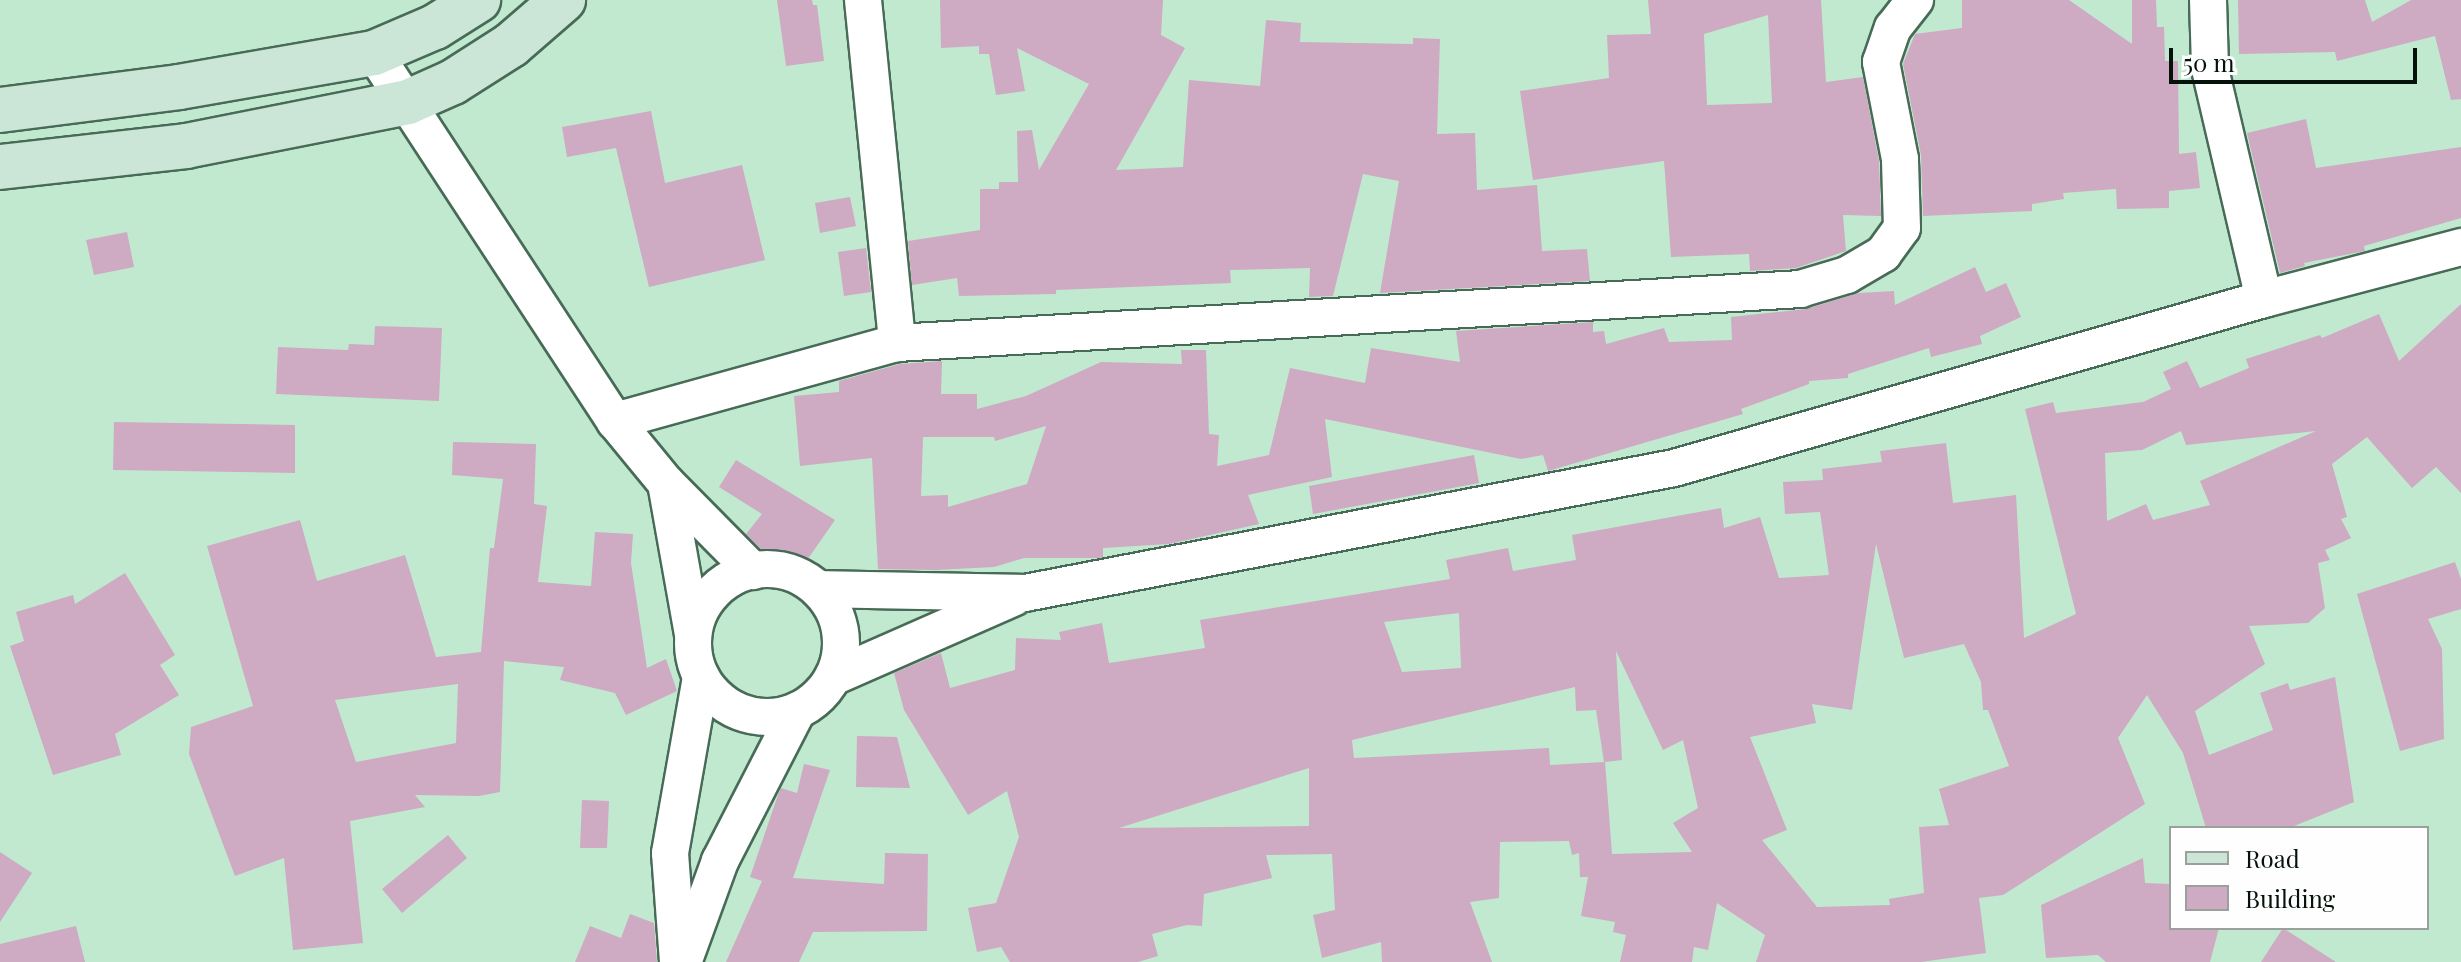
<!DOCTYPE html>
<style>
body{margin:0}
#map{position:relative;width:2461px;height:962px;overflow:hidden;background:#c1e9d0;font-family:"Playfair Display",serif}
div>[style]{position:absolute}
.building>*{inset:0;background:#ceaac3}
.roads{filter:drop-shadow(2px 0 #476b56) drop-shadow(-2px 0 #476b56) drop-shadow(0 2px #476b56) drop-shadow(0 -2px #476b56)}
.minor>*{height:36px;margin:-18px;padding:0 18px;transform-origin:18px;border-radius:18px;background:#fff}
.minor>.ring{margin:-18px;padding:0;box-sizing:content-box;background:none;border:36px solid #fff;border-radius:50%}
.secondary>*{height:44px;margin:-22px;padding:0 22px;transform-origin:22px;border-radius:22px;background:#cbe5d7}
span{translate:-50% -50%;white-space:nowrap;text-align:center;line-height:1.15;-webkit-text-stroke:6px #fefefe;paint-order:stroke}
.legend{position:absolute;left:2169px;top:826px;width:260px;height:104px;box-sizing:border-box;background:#fefefe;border:2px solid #9aa09c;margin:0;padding:10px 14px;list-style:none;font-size:24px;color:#04120a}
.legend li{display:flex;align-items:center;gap:16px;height:40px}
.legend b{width:40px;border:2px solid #9aa09c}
.scale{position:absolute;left:2169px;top:48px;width:248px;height:36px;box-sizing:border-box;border:4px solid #04120a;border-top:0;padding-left:10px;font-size:24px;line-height:28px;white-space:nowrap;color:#04120a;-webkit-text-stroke:6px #fefefe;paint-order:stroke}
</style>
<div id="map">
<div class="building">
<div style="clip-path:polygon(777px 0,812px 0,813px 5px,817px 5px,824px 61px,786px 66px)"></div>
<div style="clip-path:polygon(940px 0,1163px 0,1161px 35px,1185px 48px,1116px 170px,1183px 167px,1189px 80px,1260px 86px,1266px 20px,1301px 23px,1300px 42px,1413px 44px,1413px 38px,1440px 39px,1437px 134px,1475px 133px,1477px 190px,1537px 185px,1542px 251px,1587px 249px,1590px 281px,1380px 293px,1399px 181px,1363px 174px,1333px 296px,1309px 297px,1310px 268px,1230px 270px,1231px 283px,1056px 290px,1056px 294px,959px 296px,957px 278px,912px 285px,908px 241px,980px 230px,980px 189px,999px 189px,999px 182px,1018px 182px,1017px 131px,1032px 130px,1039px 170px,1089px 84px,1017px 48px,1025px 91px,996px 95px,989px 54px,979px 54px,979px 46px,941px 48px)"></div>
<div style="clip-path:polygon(evenodd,1648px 0,1821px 0,1826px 82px,1863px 77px,1879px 161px,1881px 216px,1843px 215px,1846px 251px,1796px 268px,1750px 271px,1749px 254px,1671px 257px,1664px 161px,1533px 180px,1520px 91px,1609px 78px,1607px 35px,1651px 34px,1648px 0,1768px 15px,1772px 103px,1707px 105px,1704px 34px,1768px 15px)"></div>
<div style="clip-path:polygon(1962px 0,2069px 0,2132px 44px,2132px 0,2156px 0,2157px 27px,2164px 27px,2165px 61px,2178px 61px,2179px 154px,2196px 152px,2200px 188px,2169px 191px,2169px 208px,2117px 209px,2116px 189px,2063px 193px,2064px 199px,2032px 204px,2032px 211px,1923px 216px,1921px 155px,1903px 64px,1915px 34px,1962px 28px)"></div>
<div style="clip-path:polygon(2238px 0,2365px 0,2372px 22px,2411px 0,2461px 0,2461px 99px,2451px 100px,2435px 36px,2337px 61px,2335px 52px,2239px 54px)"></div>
<div style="clip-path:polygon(651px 111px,665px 183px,742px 165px,765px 260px,649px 287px,616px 148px,567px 157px,562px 127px)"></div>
<div style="clip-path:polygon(2306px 119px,2316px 168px,2461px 147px,2461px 218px,2364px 246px,2365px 251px,2304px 263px,2305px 266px,2280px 273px,2247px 133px)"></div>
<div style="clip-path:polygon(850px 197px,856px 226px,820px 233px,815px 203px)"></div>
<div style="clip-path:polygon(127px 232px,134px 267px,94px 275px,86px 240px)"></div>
<div style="clip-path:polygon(866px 248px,871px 292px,844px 296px,838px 252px)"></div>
<div style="clip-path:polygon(evenodd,1975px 267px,1986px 292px,2006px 283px,2021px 317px,1980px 336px,1982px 344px,1931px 357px,1929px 348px,1848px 374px,1848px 378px,1809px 381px,1809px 384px,1741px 409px,1743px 414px,1548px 471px,1543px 455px,1521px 459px,1325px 419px,1332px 477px,1248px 495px,1259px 524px,1169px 544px,1103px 548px,1103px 557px,1098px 558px,1024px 558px,994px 567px,936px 570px,878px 569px,872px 458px,800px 466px,794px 396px,839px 392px,839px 381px,900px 364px,942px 361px,941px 394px,977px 394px,977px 409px,1026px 396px,1101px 362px,1182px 364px,1181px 350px,1206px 350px,1209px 434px,1219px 435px,1217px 466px,1269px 455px,1290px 368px,1365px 383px,1371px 348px,1460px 362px,1456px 331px,1593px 322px,1593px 332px,1604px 331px,1606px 344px,1664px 328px,1669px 342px,1732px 340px,1731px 317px,1806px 309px,1859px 293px,1894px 291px,1895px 305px,1975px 267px,1046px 426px,1027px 484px,948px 507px,948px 495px,921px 496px,923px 437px,994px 437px,995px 441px,1046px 426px)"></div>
<div style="clip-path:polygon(evenodd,2461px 304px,2461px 493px,2436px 467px,2412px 488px,2367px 437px,2332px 464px,2347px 517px,2341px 519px,2351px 538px,2325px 550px,2330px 560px,2318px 563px,2325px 608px,2308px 623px,2249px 626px,2265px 664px,2195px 711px,2209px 755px,2273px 730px,2260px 693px,2288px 683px,2290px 690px,2335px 677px,2354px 802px,2289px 828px,2206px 828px,2183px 753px,2147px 695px,2118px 738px,2145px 804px,2003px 895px,1979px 898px,1986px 953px,1921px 962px,1756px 962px,1765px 935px,1717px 903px,1708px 950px,1694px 947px,1692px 962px,1620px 962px,1626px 935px,1613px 932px,1615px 922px,1581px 916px,1588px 877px,1580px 877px,1579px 853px,1572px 855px,1569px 841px,1500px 842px,1499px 898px,1470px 902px,1492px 962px,1382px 962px,1381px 942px,1322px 958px,1313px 915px,1335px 910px,1332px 854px,1266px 855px,1272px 878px,1204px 894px,1202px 926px,1187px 925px,1152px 934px,1158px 956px,1138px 962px,1010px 962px,1001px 947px,977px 952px,968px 908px,996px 903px,1019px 837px,1007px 791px,968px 815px,904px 710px,894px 673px,941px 653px,950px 688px,1015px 670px,1016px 638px,1061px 640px,1059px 632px,1102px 623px,1109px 663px,1205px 648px,1200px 620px,1450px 579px,1446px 560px,1508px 548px,1513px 571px,1576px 560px,1572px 535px,1721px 508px,1724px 528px,1760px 517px,1779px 578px,1829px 575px,1820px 512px,1785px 514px,1783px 482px,1823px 480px,1822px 469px,1882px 462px,1880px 451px,1946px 443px,1953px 503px,2016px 495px,2024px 638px,2076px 614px,2025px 409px,2053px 402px,2056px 413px,2143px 402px,2171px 389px,2163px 372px,2187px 361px,2200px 388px,2249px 368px,2246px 359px,2320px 335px,2322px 338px,2379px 314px,2399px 361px,2461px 304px,2181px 431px,2186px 445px,2316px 431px,2200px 481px,2210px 505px,2153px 520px,2146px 504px,2107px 521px,2105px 453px,2142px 450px,2181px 431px,2461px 304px,1876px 544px,1904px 658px,1964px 644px,1981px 682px,1983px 710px,1988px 710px,2009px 766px,1939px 789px,1949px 825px,1919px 827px,1924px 893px,1889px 899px,1890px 905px,1817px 907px,1762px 840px,1787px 830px,1750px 737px,1816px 723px,1812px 704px,1852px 710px,1876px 544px,2461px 304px,1459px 613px,1461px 668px,1402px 672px,1384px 622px,1459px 613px,2461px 304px,1616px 651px,1663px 750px,1683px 740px,1698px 808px,1673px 823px,1692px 852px,1612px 854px,1605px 762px,1622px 760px,1616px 651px,2461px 304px,1575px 687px,1576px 711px,1596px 710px,1604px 762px,1550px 765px,1549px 748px,1354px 758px,1352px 740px,1575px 687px,2461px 304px,1309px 768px,1309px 826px,1119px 828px,1309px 768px)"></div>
<div style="clip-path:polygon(375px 326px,442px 328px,439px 401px,276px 394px,278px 347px,348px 350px,349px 344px,374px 345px)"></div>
<div style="clip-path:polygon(114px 422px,295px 425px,295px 473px,113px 470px)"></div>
<div style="clip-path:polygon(evenodd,453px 442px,536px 444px,534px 504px,547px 506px,538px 582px,591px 586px,595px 532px,633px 534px,631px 563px,647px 668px,666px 659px,677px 691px,626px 715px,615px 693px,560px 680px,564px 667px,504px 661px,500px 792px,479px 796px,415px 795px,425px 807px,350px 821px,363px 943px,293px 950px,284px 858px,235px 876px,189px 754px,191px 727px,253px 706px,207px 546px,300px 520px,317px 581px,405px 555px,436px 657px,481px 652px,490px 548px,494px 548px,503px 479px,452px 475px,453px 442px,458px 684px,456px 743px,356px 762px,335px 700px,458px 684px)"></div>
<div style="clip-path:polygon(1474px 455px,1479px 483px,1313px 514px,1309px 486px)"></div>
<div style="clip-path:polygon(736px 460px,835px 520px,798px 573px,772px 554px,770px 558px,746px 534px,762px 514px,719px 487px)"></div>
<div style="clip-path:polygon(2455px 562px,2461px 579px,2461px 609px,2428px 619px,2442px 649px,2444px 739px,2400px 751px,2357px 594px)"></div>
<div style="clip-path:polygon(125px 573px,175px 655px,160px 665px,179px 695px,115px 734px,121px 755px,53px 775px,10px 646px,24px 641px,16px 612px,73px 595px,75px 604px)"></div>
<div style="clip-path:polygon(857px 736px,897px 737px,910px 788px,856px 787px)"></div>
<div style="clip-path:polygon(804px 764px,830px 770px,793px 878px,884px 884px,885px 853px,928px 854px,927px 931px,813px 932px,799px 962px,726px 962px,762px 881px,750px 877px,778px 795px,781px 788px,797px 793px)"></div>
<div style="clip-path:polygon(582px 800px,609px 801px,607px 848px,580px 848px)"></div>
<div style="clip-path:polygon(448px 835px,467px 858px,402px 913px,382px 889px)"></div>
<div style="clip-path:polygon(0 852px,32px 873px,0 922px)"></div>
<div style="clip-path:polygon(2143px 858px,2145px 883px,2171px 884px,2171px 928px,2219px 928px,2210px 962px,2106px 962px,2098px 955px,2046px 958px,2041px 905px)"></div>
<div style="clip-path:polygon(630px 914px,654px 923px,657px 962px,575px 962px,590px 926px,621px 938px)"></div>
<div style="clip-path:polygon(76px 926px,85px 962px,0 962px,0 944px)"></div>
<div style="clip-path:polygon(2283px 928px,2336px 962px,2261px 962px)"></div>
</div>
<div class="roads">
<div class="minor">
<div style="left:863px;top:0;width:345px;rotate:84.3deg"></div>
<div style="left:2208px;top:0;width:69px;rotate:88.3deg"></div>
<div style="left:2210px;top:69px;width:236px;rotate:76.8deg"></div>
<div style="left:374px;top:53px;width:440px;rotate:56.8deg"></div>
<div style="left:615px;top:421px;width:80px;rotate:50.6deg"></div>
<div style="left:666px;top:483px;width:124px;rotate:45.3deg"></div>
<div style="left:615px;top:421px;width:293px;rotate:-15.5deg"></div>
<div style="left:897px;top:343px;width:905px;rotate:-3.42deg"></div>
<div style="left:1800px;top:289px;width:49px;rotate:-16.6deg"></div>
<div style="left:1847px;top:275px;width:42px;rotate:-30.3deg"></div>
<div style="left:1883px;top:254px;width:32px;rotate:-54deg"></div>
<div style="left:1902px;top:228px;width:69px;rotate:-91.7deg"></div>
<div style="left:1900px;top:159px;width:99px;rotate:-101.1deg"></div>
<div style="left:1881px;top:62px;width:36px;rotate:-71deg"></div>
<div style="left:1893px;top:28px;width:36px;rotate:-52deg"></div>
<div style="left:666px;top:483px;width:153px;rotate:79.9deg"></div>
<div class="ring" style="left:693px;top:569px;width:112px;height:112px"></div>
<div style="left:818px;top:589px;width:207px;rotate:1.1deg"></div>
<div style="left:1025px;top:593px;width:661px;rotate:-10.9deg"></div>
<div style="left:1674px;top:468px;width:614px;rotate:-15.98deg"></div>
<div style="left:2264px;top:299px;width:204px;rotate:-14.8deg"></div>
<div style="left:833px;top:677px;width:197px;rotate:-23.7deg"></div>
<div style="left:684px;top:960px;width:105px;rotate:-70deg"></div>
<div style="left:720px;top:861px;width:169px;rotate:-62.8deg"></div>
<div style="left:678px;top:962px;width:109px;rotate:-94.2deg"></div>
<div style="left:670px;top:853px;width:179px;rotate:-80deg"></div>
</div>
<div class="secondary">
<div style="left:0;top:110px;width:180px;rotate:-7.3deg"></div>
<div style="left:179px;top:87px;width:198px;rotate:-9.9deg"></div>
<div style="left:374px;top:53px;width:66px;rotate:-23.1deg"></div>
<div style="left:435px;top:27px;width:51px;rotate:-32.1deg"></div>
<div style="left:0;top:167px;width:187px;rotate:-6.4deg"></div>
<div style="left:186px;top:146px;width:226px;rotate:-11.2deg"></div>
<div style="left:408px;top:102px;width:49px;rotate:-24deg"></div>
<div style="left:453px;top:82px;width:69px;rotate:-32.5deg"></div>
<div style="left:511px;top:45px;width:69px;rotate:-40.9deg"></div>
</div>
</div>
<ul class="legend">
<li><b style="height:10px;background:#cbe5d7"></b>Road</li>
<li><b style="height:22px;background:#ceaac3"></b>Building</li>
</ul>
<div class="scale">50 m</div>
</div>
